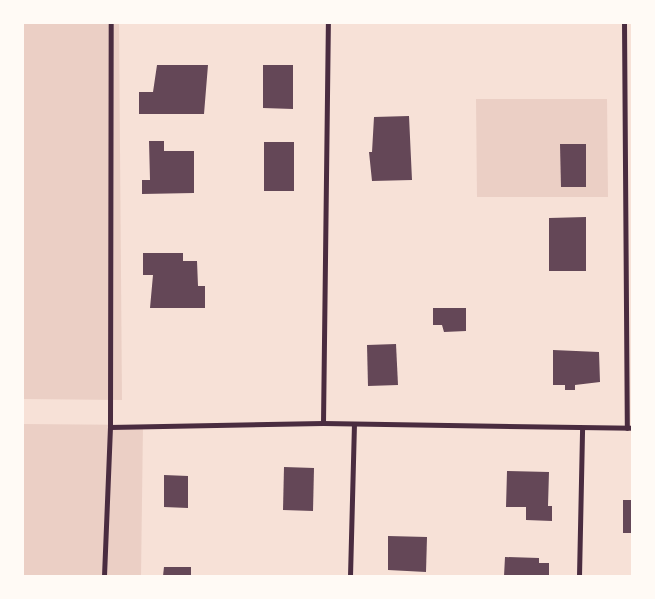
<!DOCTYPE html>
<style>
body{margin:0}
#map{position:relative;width:655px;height:599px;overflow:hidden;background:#f7e1d7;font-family:Lora,serif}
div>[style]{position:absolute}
.green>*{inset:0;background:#ebcfc5}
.building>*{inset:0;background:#644757}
.minor>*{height:5px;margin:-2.5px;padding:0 2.5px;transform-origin:2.5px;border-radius:2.5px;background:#4a2c40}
span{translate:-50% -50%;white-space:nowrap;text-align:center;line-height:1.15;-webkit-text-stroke:5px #fffaf5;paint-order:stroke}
.frame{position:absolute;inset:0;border:24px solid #fffaf5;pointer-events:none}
</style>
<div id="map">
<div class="green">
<div style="clip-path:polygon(23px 23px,119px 23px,122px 400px,23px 399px)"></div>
<div style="clip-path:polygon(476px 99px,607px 99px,608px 197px,477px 197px)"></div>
<div style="clip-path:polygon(23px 424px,143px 425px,141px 576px,23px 576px)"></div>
</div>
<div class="building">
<div style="clip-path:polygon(157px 65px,208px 65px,204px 114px,139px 114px,139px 92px,153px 92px)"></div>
<div style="clip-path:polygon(263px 65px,293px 65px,293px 109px,263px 108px)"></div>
<div style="clip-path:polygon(409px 116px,412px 180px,372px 181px,369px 152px,372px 152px,374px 117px)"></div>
<div style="clip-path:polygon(149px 141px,164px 141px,164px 151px,194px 151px,194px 193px,142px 194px,142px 180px,150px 180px)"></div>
<div style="clip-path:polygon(264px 142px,294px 142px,294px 191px,264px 191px)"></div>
<div style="clip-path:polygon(560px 144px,586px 144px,586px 187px,561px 187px)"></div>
<div style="clip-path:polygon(586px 217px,586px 271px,549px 271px,549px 218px)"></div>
<div style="clip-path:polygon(143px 253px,183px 253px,183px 261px,197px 261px,198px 286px,205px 286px,205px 308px,150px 308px,153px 275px,143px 275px)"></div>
<div style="clip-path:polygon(433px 308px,466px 308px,466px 331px,444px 332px,442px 325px,433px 325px)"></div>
<div style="clip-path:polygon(396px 344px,398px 385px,368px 386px,367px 345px)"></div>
<div style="clip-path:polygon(553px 350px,599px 352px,600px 382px,575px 385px,575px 390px,565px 390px,565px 385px,553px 385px)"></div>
<div style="clip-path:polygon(284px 467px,314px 468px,313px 511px,283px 510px)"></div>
<div style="clip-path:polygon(507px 471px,549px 472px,548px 506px,552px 506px,552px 521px,526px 520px,526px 507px,506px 507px)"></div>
<div style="clip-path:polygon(164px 475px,188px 476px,188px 508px,164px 507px)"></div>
<div style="clip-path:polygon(623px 500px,632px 500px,632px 533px,623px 533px)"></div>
<div style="clip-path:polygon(388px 536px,427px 537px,426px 572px,388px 570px)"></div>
<div style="clip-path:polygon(505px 557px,539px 558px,539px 563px,549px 563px,549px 576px,504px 576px)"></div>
<div style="clip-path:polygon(164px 567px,191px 567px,191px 576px,163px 576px)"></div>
</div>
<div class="minor">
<div style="left:624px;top:22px;width:406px;rotate:89.6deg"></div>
<div style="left:323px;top:423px;width:401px;rotate:-89.3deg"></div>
<div style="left:110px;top:427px;width:213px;rotate:-1.1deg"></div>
<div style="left:323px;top:423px;width:309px;rotate:0.9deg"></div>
<div style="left:104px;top:576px;width:149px;rotate:-87.7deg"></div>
<div style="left:110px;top:427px;width:405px;rotate:-89.9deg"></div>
<div style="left:350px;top:576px;width:152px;rotate:-88.5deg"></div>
<div style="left:579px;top:576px;width:147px;rotate:-88.8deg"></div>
</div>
<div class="frame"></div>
</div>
